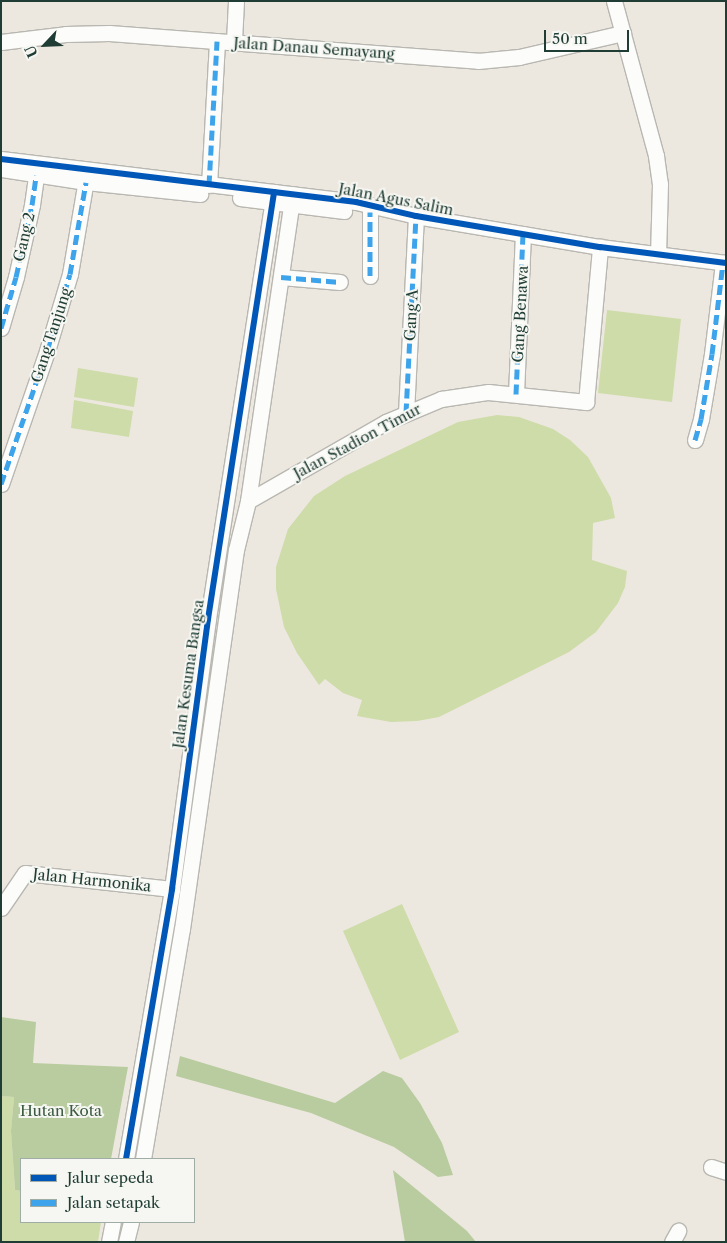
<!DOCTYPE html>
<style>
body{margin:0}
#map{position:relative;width:727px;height:1243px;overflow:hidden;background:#ede8df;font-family:"Libre Caslon Text",serif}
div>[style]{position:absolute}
.green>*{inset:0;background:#cddca8}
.forest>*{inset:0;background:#b8cc9f}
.roads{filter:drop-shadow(1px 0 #b8b7b1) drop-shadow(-1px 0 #b8b7b1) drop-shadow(0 1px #b8b7b1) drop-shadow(0 -1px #b8b7b1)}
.minor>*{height:15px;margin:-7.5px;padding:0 7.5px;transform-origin:7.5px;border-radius:7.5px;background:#fcfcfa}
.quiet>*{height:5px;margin-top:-2.5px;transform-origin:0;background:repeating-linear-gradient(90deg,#3da4eb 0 10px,transparent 0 15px)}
.cycleway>*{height:6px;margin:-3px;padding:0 3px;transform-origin:3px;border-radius:3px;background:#0057b8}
span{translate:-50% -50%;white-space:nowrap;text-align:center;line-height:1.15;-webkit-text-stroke:4px #f6f6f2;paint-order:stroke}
.street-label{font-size:15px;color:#1f3d34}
.park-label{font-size:15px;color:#3c5b42}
.frame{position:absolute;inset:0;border:2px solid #1f3d34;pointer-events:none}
.legend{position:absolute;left:20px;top:1158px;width:175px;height:65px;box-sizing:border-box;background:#f6f6f2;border:1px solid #a0aca6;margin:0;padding:6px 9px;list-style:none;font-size:15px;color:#1f3d34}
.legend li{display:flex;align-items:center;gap:10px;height:25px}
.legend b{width:25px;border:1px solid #a0aca6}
.north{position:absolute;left:20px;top:20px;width:50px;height:50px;-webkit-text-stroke:4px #f6f6f2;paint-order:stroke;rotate:245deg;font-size:14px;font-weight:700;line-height:20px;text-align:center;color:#1f3d34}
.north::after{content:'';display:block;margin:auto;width:18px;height:22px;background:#1f3d34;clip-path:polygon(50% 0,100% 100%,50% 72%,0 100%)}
.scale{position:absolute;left:544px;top:30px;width:85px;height:22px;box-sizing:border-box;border:2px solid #1f3d34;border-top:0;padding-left:6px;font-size:15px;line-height:18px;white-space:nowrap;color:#1f3d34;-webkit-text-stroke:4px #f6f6f2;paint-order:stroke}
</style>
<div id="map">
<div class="green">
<div style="clip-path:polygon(607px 310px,681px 319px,672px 402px,598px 393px)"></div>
<div style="clip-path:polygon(78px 368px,138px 378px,134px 407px,74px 397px)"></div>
<div style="clip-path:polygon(74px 400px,133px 411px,129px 437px,71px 428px)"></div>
<div style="clip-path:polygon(497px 415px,519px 417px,553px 429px,570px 440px,588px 457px,611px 498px,615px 518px,593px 523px,592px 560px,627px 571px,625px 587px,618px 603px,596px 632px,569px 652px,439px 717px,417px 721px,391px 722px,357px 716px,362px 700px,343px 693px,325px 679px,319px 685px,297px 653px,284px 627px,276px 589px,276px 567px,288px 529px,314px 496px,345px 476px,458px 422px)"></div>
<div style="clip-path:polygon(402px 904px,459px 1032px,400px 1060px,343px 931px)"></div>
<div style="clip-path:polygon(1px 1096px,14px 1097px,11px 1131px,15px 1190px,21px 1191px,21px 1222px,101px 1222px,98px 1242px,1px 1242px)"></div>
</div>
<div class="forest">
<div style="clip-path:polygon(1px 1017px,36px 1022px,33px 1063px,128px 1067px,111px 1159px,21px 1159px,21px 1191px,15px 1190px,11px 1131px,14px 1097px,1px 1096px)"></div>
<div style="clip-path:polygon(180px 1056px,335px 1103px,383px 1071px,402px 1078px,420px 1103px,442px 1143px,453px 1175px,438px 1177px,394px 1147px,311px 1113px,176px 1076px)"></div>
<div style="clip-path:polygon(393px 1170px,467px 1231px,476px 1242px,405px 1242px)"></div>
</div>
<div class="roads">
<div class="minor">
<div style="left:614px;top:1px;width:161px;rotate:74.8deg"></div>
<div style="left:656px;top:156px;width:28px;rotate:82deg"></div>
<div style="left:660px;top:184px;width:70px;rotate:91.6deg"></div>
<div style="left:234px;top:41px;width:40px;rotate:-87.1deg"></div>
<div style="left:1px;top:42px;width:65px;rotate:-7deg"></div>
<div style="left:66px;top:34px;width:43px;rotate:-1.3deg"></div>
<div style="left:109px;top:33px;width:370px;rotate:4.3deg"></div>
<div style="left:478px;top:61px;width:41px;rotate:-5.6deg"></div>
<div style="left:519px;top:57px;width:107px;rotate:-13deg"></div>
<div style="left:1px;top:159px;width:358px;rotate:6.9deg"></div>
<div style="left:356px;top:202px;width:62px;rotate:13.1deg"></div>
<div style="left:416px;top:216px;width:187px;rotate:9.6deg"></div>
<div style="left:600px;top:247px;width:127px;rotate:7.2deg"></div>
<div style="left:2px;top:169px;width:85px;rotate:8.8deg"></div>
<div style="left:86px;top:182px;width:115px;rotate:6deg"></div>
<div style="left:209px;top:185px;width:144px;rotate:-86.8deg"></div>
<div style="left:240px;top:198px;width:105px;rotate:7.1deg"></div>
<div style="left:370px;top:276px;width:64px;rotate:-90deg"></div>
<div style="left:281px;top:277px;width:59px;rotate:4.8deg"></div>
<div style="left:1px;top:328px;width:53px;rotate:-73.6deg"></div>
<div style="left:16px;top:277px;width:74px;rotate:-77.5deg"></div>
<div style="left:32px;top:205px;width:30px;rotate:-82deg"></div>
<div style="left:516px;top:394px;width:160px;rotate:-87.5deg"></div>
<div style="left:406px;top:413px;width:197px;rotate:-87.1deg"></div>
<div style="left:695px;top:440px;width:22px;rotate:-74deg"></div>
<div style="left:701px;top:419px;width:66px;rotate:-80.4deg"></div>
<div style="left:712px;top:354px;width:92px;rotate:-83.1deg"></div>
<div style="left:1px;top:484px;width:141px;rotate:-70.9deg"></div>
<div style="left:47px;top:351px;width:80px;rotate:-73.4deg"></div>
<div style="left:70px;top:274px;width:102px;rotate:-80.4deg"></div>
<div style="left:248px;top:501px;width:159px;rotate:-29.8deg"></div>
<div style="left:386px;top:422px;width:60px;rotate:-22.7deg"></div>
<div style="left:441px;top:399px;width:48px;rotate:-8.5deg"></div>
<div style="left:488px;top:392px;width:99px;rotate:5.8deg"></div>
<div style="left:586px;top:402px;width:156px;rotate:-84.8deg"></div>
<div style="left:1px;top:908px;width:42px;rotate:-55.6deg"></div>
<div style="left:25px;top:873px;width:148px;rotate:6.2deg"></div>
<div style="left:126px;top:1159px;width:274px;rotate:-80.3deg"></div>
<div style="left:172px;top:889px;width:272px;rotate:-82.4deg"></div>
<div style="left:208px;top:619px;width:432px;rotate:-81.2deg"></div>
<div style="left:143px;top:1159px;width:233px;rotate:-80.4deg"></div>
<div style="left:182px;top:929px;width:383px;rotate:-81.9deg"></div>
<div style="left:236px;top:550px;width:50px;rotate:-76.2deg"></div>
<div style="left:248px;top:501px;width:310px;rotate:-81.7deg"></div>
<div style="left:711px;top:1167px;width:16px;rotate:18deg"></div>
<div style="left:109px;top:1242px;width:20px;rotate:-79deg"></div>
<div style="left:126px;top:1242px;width:21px;rotate:-76deg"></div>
<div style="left:672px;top:1242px;width:13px;rotate:-61deg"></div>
</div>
</div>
<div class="quiet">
<div style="left:209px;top:185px;width:144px;rotate:-86.8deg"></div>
<div style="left:370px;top:276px;width:64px;rotate:-90deg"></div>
<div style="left:281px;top:277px;width:59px;rotate:4.8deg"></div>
<div style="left:1px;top:328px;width:53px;rotate:-73.6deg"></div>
<div style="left:16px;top:277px;width:74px;rotate:-77.5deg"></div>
<div style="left:32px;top:205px;width:30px;rotate:-82deg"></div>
<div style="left:516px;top:394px;width:160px;rotate:-87.5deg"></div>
<div style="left:406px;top:413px;width:197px;rotate:-87.1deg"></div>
<div style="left:695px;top:440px;width:22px;rotate:-74deg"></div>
<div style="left:701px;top:419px;width:66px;rotate:-80.4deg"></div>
<div style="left:712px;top:354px;width:92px;rotate:-83.1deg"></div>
<div style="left:1px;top:484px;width:141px;rotate:-70.9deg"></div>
<div style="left:47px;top:351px;width:80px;rotate:-73.4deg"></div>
<div style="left:70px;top:274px;width:93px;rotate:-80.1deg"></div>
</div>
<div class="cycleway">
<div style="left:1px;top:159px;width:358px;rotate:6.9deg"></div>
<div style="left:356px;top:202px;width:62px;rotate:13.1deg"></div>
<div style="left:416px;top:216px;width:187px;rotate:9.6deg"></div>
<div style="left:600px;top:247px;width:127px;rotate:7.2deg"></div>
<div style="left:126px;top:1159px;width:274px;rotate:-80.3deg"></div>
<div style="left:172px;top:889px;width:272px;rotate:-82.4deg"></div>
<div style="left:208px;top:619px;width:432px;rotate:-81.2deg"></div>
</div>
<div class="street-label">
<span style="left:314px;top:48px;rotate:4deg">Jalan Danau Semayang</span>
<span style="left:396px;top:199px;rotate:11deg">Jalan Agus Salim</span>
<span style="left:24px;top:237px;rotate:-77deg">Gang 2</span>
<span style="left:520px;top:314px;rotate:-87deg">Gang Benawa</span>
<span style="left:411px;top:315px;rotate:-87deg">Gang A</span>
<span style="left:51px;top:335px;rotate:-72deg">Gang Tanjung</span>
<span style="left:357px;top:441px;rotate:-28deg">Jalan Stadion Timur</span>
<span style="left:188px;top:674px;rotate:-82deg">Jalan Kesuma Bangsa</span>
<span style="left:92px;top:880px;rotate:6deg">Jalan Harmonika</span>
</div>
<div class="park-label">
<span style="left:61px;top:1111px">Hutan Kota</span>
</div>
<div class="frame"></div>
<ul class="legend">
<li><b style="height:6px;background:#0057b8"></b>Jalur sepeda</li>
<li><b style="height:6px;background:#3da4eb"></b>Jalan setapak</li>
</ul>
<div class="north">U</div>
<div class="scale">50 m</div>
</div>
